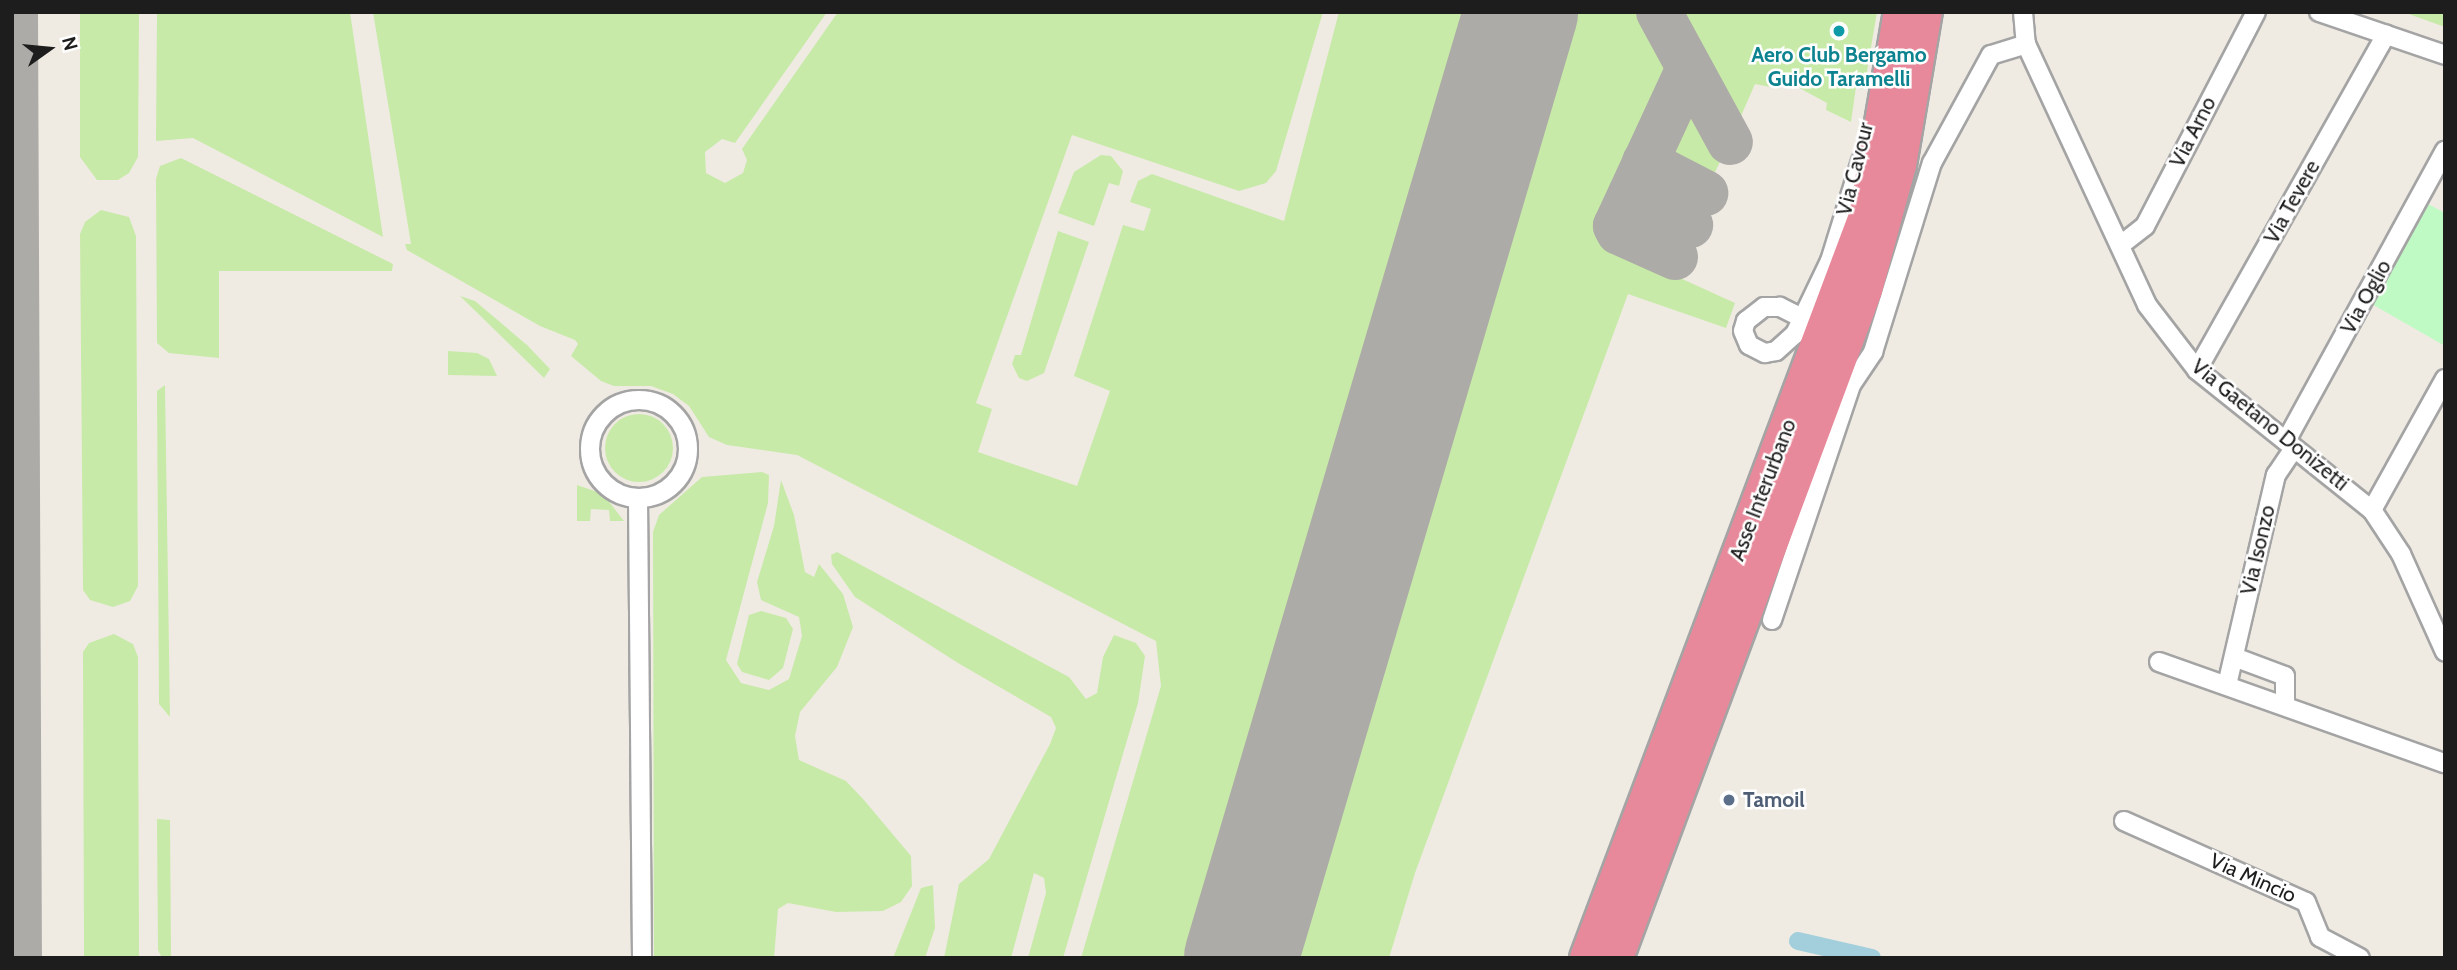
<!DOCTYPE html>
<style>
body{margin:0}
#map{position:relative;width:2457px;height:970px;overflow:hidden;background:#efebe3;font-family:Cabin,sans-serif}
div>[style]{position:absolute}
.grass>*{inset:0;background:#c8eaa8}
.round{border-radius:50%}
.park>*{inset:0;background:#bffac4}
.canal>*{height:18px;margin:-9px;padding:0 9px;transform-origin:9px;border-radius:9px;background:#a3cfdd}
.taxiway>*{height:46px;margin:-23px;padding:0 23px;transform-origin:23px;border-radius:23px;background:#adaba7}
.runway>*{height:114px;margin:-57px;padding:0 57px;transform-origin:57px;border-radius:57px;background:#adaba7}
.roads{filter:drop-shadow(2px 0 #a4a4a4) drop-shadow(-2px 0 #a4a4a4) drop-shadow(0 2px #a4a4a4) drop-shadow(0 -2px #a4a4a4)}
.street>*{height:18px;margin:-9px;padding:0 9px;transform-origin:9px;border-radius:9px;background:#fff}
.street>.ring{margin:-9px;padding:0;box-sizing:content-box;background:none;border:18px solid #fff;border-radius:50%}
.highway>*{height:32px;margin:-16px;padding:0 16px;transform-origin:16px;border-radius:16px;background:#e7899a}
.dots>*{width:19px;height:19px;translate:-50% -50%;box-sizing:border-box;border:4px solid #fff;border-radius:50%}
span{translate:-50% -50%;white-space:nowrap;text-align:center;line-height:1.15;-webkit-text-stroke:5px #fff;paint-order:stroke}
.culture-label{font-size:21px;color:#0d838f;font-weight:700}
.street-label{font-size:21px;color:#1d1d1d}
.service-label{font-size:21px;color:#4e5e75;font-weight:700}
.left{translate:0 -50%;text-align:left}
.frame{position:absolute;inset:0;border:14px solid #1d1d1d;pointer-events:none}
.north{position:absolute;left:14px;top:14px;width:70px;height:70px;-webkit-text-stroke:5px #fff;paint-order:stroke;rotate:75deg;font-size:19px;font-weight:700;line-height:28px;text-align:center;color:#1d1d1d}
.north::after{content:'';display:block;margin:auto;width:24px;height:32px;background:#1d1d1d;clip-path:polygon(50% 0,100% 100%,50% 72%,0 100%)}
</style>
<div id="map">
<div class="grass">
<div style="clip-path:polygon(80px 12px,139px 12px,138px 157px,129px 173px,118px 180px,97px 180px,80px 157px)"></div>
<div style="clip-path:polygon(157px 12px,350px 12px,383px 237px,193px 138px,156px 141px)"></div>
<div style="clip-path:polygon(373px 12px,827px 12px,735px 143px,722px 139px,705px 152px,706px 173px,725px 183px,743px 173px,747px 160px,742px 149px,838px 12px,1323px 12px,1276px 171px,1266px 183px,1239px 191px,1072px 135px,976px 403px,992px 409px,978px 452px,1077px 486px,1110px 391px,1074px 376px,1123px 225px,1144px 231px,1151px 209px,1130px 202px,1138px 181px,1152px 174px,1284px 221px,1339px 12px,1497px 12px,1219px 958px,1081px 958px,1161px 686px,1156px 641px,797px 455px,727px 445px,709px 437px,689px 406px,673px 394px,651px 386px,614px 386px,601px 381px,571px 356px,578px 344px,575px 340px,540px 326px,407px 250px,405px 244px,411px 244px)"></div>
<div style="clip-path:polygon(1546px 12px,1647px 12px,1678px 68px,1602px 234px,1672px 265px,1669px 273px,1735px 303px,1726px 328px,1628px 294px,1415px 873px,1389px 958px,1268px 958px)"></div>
<div style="clip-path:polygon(1671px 12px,1877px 12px,1864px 89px,1856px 87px,1851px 122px,1826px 110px,1827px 103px,1781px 78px,1775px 88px,1755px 84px,1734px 132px)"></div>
<div style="clip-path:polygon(2403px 12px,2445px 12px,2445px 27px)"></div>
<div style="clip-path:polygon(1689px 87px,1725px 151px,1709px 185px,1667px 166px,1660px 149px)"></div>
<div style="clip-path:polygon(1101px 155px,1111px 156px,1123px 171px,1119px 186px,1109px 183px,1094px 226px,1058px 213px,1074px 172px)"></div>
<div style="clip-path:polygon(181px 158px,393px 264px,392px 271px,219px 271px,219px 358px,169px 353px,157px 343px,156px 179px,160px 166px)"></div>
<div style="clip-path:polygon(1648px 176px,1701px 202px,1694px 218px,1651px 198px,1645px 183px)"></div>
<div style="clip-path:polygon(1634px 209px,1687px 233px,1679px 250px,1636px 228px)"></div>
<div style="clip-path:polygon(101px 210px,129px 217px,136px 236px,138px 586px,130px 601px,113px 607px,90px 600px,83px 590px,80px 234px,85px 222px)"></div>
<div style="clip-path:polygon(1058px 231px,1089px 242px,1044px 373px,1027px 381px,1019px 378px,1012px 364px,1015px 355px,1021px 355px)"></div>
<div style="clip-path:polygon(460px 296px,475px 301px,527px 345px,550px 369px,544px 378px)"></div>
<div style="clip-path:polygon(448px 351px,477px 353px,489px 359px,497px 376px,448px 375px)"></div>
<div style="clip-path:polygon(165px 385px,170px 717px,159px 704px,157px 391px)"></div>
<div class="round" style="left:605px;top:414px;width:68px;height:68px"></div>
<div style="clip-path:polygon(762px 472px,769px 475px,768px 503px,726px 660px,741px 683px,769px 690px,789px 679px,802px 636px,799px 617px,761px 600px,757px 582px,774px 526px,781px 480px,794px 515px,805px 572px,814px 577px,819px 564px,843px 594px,853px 627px,837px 667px,800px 712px,795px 736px,799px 760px,846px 781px,864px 800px,911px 856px,912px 886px,901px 902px,883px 911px,836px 912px,788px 903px,778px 909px,774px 958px,654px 958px,653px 532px,659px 515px,702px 477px)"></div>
<div style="clip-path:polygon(577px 485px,603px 494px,624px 521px,610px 521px,609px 510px,591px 509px,590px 521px,577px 521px)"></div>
<div style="clip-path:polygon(837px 552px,1069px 677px,1086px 699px,1097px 693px,1103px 657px,1114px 635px,1136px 643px,1145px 656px,1138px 703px,1063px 958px,1028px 958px,1046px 893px,1044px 878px,1034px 873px,1011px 958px,944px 958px,959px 884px,989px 859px,1050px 744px,1056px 728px,1051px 717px,958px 663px,855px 597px,832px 564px,831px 555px)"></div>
<div style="clip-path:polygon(761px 611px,786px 618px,793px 629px,783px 668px,769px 680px,742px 672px,737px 664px,749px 615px)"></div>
<div style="clip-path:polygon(114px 634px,133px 644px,138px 657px,139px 958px,84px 958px,83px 652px,89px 643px)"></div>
<div style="clip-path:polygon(157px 819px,170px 820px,171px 958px,162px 958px,158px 950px)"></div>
<div style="clip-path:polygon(933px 885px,935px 928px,925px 958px,893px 958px,921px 888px)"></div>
</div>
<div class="park">
<div style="clip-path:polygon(2426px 203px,2445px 213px,2445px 346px,2370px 303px)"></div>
</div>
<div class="canal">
<div style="left:1798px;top:941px;width:76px;rotate:12.9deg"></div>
</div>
<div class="taxiway">
<div style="left:15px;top:12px;width:946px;rotate:89.76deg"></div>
<div style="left:1659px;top:12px;width:148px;rotate:61.4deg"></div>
<div style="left:1645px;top:162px;width:68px;rotate:27.3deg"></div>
<div style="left:1631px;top:194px;width:6px;rotate:59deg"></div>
<div style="left:1634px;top:199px;width:62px;rotate:24.9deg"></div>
<div style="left:1675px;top:257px;width:61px;rotate:-155.9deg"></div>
<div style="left:1619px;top:232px;width:7px;rotate:-117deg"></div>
<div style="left:1616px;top:226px;width:174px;rotate:-65.2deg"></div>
</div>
<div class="runway">
<div style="left:1241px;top:958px;width:987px;rotate:-73.51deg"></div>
</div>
<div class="roads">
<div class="street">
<div style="left:2023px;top:12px;width:32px;rotate:85deg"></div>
<div style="left:2026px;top:44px;width:288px;rotate:65.1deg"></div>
<div style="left:2147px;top:305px;width:82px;rotate:52.4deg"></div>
<div style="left:2197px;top:370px;width:224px;rotate:38.7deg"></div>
<div style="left:2372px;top:510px;width:53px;rotate:56.6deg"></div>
<div style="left:2401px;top:554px;width:107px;rotate:65.8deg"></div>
<div style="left:2319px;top:12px;width:133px;rotate:18.8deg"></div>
<div style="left:2122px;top:244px;width:29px;rotate:-38deg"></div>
<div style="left:2145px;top:226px;width:241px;rotate:-62.6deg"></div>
<div style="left:1802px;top:318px;width:25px;rotate:-153deg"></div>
<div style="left:1780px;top:307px;width:16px;rotate:180deg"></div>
<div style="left:1764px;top:307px;width:23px;rotate:142deg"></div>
<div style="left:1746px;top:321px;width:10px;rotate:107deg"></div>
<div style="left:1743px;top:331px;width:15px;rotate:67deg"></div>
<div style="left:1749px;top:345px;width:18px;rotate:27deg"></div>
<div style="left:1765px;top:353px;width:11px;rotate:-10deg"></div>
<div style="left:1776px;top:351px;width:25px;rotate:-42deg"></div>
<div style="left:1795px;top:334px;width:81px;rotate:-64.4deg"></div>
<div style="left:1830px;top:261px;width:105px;rotate:-72.8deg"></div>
<div style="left:2197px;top:370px;width:385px;rotate:-60.6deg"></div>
<div class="ring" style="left:590px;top:400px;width:80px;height:80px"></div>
<div style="left:2286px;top:441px;width:331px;rotate:-61.3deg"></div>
<div style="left:638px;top:498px;width:460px;rotate:89.5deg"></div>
<div style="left:2372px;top:510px;width:150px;rotate:-60.9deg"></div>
<div style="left:1772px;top:620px;width:248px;rotate:-71.4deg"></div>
<div style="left:1851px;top:385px;width:40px;rotate:-56deg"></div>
<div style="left:1873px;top:352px;width:198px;rotate:-72.7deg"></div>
<div style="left:1932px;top:163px;width:123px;rotate:-61.4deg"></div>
<div style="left:1991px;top:55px;width:37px;rotate:-17deg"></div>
<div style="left:2234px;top:657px;width:54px;rotate:20.4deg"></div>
<div style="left:2285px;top:676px;width:28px;rotate:90deg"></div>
<div style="left:2159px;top:662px;width:303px;rotate:19.5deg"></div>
<div style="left:2227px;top:685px;width:216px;rotate:-76.9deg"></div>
<div style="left:2276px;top:475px;width:32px;rotate:-56deg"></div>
<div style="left:2124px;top:821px;width:199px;rotate:24deg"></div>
<div style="left:2306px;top:902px;width:38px;rotate:68deg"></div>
<div style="left:2320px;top:937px;width:45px;rotate:27.7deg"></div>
</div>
<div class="highway">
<div style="left:1586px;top:958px;width:793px;rotate:-69.39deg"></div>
<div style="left:1865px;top:216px;width:207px;rotate:-80.3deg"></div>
<div style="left:1617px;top:958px;width:713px;rotate:-69.56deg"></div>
<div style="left:1866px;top:290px;width:130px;rotate:-74.8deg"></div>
<div style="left:1900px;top:165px;width:155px;rotate:-80.4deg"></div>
</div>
</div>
<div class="dots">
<div style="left:1839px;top:31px;background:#0f9aa8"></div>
<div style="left:1729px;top:800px;background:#5c6f8a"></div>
</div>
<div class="culture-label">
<span style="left:1839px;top:67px">Aero Club Bergamo<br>Guido Taramelli</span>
</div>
<div class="street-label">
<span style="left:2193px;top:132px;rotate:-63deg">Via Arno</span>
<span style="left:1855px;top:169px;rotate:-76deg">Via Cavour</span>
<span style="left:2292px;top:202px;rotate:-61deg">Via Tevere</span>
<span style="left:2366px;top:297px;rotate:-61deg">Via Oglio</span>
<span style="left:2270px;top:425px;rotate:39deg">Via Gaetano Donizetti</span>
<span style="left:1763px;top:490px;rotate:-69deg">Asse Interurbano</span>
<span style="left:2258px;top:550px;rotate:-77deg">Via Isonzo</span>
<span style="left:2253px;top:878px;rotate:24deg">Via Mincio</span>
</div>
<div class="service-label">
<span class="left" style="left:1743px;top:800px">Tamoil</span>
</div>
<div class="frame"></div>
<div class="north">N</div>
</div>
